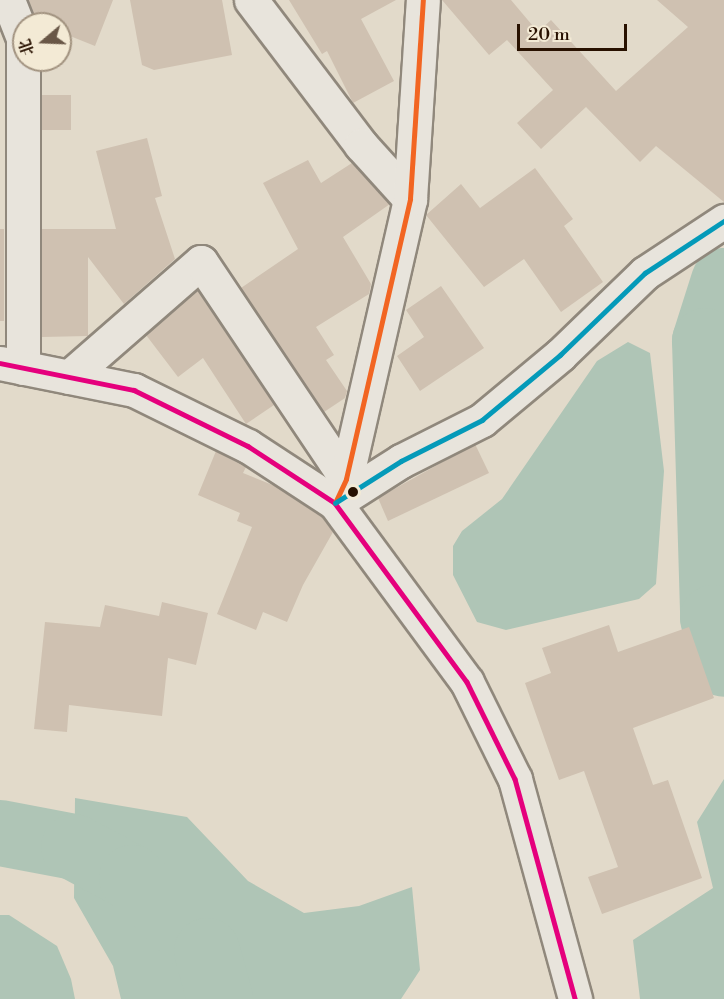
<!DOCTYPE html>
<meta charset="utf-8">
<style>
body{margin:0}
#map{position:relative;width:724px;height:999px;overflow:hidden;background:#e2daca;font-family:"Libre Bodoni","Noto Serif SC",serif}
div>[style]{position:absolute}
.water>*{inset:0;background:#afc5b6}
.river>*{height:66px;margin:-33px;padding:0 33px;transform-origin:33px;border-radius:33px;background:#afc5b6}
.building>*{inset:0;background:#cfc1b1}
.roads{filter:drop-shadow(2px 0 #90887c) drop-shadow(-2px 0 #90887c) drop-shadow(0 2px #90887c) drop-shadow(0 -2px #90887c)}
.minor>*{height:33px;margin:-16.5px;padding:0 16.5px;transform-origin:16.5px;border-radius:16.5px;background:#e8e4dc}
.bus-1>*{height:4.5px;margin:-2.25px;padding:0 2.25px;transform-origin:2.25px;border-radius:2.25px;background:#e5007d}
.bus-2>*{height:4.5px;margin:-2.25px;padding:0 2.25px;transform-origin:2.25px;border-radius:2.25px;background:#f26522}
.bus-3>*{height:4.5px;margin:-2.25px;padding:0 2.25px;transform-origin:2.25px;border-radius:2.25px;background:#049ab9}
.dots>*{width:16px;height:16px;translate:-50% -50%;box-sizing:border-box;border:3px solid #f3ead5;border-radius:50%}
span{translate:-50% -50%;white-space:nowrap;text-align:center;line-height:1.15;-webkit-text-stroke:4.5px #f3ead5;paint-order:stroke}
.north{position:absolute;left:12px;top:12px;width:60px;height:60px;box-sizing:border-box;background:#f3ead5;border:2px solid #a29380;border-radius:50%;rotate:251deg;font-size:16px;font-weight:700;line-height:24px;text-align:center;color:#281100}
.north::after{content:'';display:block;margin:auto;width:21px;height:27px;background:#695747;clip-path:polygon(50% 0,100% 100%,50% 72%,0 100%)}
.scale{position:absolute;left:517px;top:24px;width:110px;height:27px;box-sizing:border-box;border:3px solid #281100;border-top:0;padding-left:8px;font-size:18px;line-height:21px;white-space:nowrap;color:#281100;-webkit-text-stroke:4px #f3ead5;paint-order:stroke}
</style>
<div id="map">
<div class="water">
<div style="clip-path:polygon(628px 342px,650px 353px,664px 471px,656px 584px,639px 599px,506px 630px,477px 622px,453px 575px,453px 546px,462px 531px,502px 499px,597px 361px)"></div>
<div style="clip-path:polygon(724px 779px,724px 999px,640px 999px,633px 940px,713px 888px,697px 822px)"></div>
<div style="clip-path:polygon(75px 798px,187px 817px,248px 881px,304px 913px,359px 906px,412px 887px,420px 970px,401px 999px,121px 999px,113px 966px,74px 898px)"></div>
<div style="clip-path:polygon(0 915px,9px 915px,57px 946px,71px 979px,75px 999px,0 999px)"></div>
</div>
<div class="river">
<div style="left:724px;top:281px;width:63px;rotate:107.6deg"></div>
<div style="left:705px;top:341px;width:277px;rotate:88.3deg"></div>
<div style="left:713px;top:618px;width:47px;rotate:76.6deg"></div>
<div style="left:0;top:833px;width:75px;rotate:10.7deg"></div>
<div style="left:74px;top:847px;width:66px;rotate:28.1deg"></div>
<div style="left:132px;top:878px;width:105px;rotate:44.2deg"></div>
<div style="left:207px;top:951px;width:50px;rotate:74.8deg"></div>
</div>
<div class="building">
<div style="clip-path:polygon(28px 0,113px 0,95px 46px,60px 32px,60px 24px,37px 23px)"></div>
<div style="clip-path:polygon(130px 0,222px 0,232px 55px,154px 70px,142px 65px)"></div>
<div style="clip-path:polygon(289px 0,396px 0,361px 19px,394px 81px,353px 103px,327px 51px,322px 54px)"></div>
<div style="clip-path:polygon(442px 0,511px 0,538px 32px,551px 20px,616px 91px,688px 27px,657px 0,724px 0,724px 202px,656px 146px,640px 162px,586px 107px,541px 149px,517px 123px,553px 90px,507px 40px,489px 55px)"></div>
<div style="clip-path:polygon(42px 95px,71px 95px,71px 130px,42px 130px)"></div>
<div style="clip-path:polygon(147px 138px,162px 196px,155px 198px,175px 259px,124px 304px,88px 257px,88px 336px,42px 337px,42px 229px,116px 229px,96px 151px)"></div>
<div style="clip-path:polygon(308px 160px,321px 183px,352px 163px,390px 204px,343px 237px,371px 284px,369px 294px,316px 327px,334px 355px,326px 360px,347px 391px,345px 398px,324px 412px,241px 288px,298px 249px,263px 183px)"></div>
<div style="clip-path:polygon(535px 168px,573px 219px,564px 226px,603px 282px,561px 312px,524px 259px,484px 287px,426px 215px,461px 184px,480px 208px)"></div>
<div style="clip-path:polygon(0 229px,4px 229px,4px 321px,0 321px)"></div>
<div style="clip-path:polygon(441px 286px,484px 348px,420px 391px,397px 356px,424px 337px,406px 310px)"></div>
<div style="clip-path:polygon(197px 290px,274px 405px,246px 424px,203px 358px,178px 377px,146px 335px)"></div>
<div style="clip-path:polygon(475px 444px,489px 473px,388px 521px,378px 498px)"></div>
<div style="clip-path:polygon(216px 451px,246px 467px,243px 473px,275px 486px,322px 517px,333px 532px,303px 585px,287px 622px,263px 612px,256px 630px,217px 614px,252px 527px,237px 521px,240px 513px,198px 495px)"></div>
<div style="clip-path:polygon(162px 602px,208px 613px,196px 665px,168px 658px,162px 716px,69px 705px,67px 732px,34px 729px,45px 622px,100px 627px,105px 605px,159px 616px)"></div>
<div style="clip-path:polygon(609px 625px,618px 652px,689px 627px,714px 698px,633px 728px,653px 785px,668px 780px,702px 878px,602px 914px,588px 877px,618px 867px,584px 771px,559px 780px,525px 683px,551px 673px,542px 648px)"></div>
</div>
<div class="roads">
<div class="minor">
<div style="left:8px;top:0;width:41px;rotate:68.5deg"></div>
<div style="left:23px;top:38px;width:330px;rotate:90deg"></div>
<div style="left:251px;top:0;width:182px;rotate:52.8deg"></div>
<div style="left:361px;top:145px;width:73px;rotate:47.8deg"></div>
<div style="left:0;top:363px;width:137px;rotate:11.4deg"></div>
<div style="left:134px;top:390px;width:127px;rotate:26.2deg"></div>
<div style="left:248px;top:446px;width:104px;rotate:33.2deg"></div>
<div style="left:335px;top:503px;width:222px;rotate:53.6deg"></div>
<div style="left:467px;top:682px;width:108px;rotate:63.7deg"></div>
<div style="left:515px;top:779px;width:228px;rotate:74.7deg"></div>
<div style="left:69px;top:377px;width:175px;rotate:-41.1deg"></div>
<div style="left:201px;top:262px;width:261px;rotate:56.2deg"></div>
<div style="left:335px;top:503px;width:26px;rotate:-65deg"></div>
<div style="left:346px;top:479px;width:287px;rotate:-77.1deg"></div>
<div style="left:410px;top:199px;width:199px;rotate:-86.3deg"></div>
<div style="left:335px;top:503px;width:78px;rotate:-32.5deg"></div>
<div style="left:401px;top:461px;width:91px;rotate:-26.8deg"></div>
<div style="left:482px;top:420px;width:102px;rotate:-39.8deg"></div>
<div style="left:560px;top:355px;width:118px;rotate:-44deg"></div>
<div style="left:645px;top:273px;width:95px;rotate:-33.4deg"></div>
</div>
</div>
<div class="bus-1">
<div style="left:0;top:363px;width:137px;rotate:11.4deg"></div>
<div style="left:134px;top:390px;width:127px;rotate:26.2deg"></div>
<div style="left:248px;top:446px;width:104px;rotate:33.2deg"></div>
<div style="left:335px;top:503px;width:222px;rotate:53.6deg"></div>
<div style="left:467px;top:682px;width:108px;rotate:63.7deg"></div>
<div style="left:515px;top:779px;width:228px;rotate:74.7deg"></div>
</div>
<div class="bus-2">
<div style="left:335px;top:503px;width:26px;rotate:-65deg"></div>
<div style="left:346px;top:479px;width:287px;rotate:-77.1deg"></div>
<div style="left:410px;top:199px;width:199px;rotate:-86.3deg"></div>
</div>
<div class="bus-3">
<div style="left:335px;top:503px;width:78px;rotate:-32.5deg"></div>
<div style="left:401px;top:461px;width:91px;rotate:-26.8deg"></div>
<div style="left:482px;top:420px;width:102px;rotate:-39.8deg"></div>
<div style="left:560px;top:355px;width:118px;rotate:-44deg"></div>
<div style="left:645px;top:273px;width:95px;rotate:-33.4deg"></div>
</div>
<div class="dots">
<div style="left:353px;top:492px;background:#281100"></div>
</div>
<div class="north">北</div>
<div class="scale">20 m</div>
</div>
